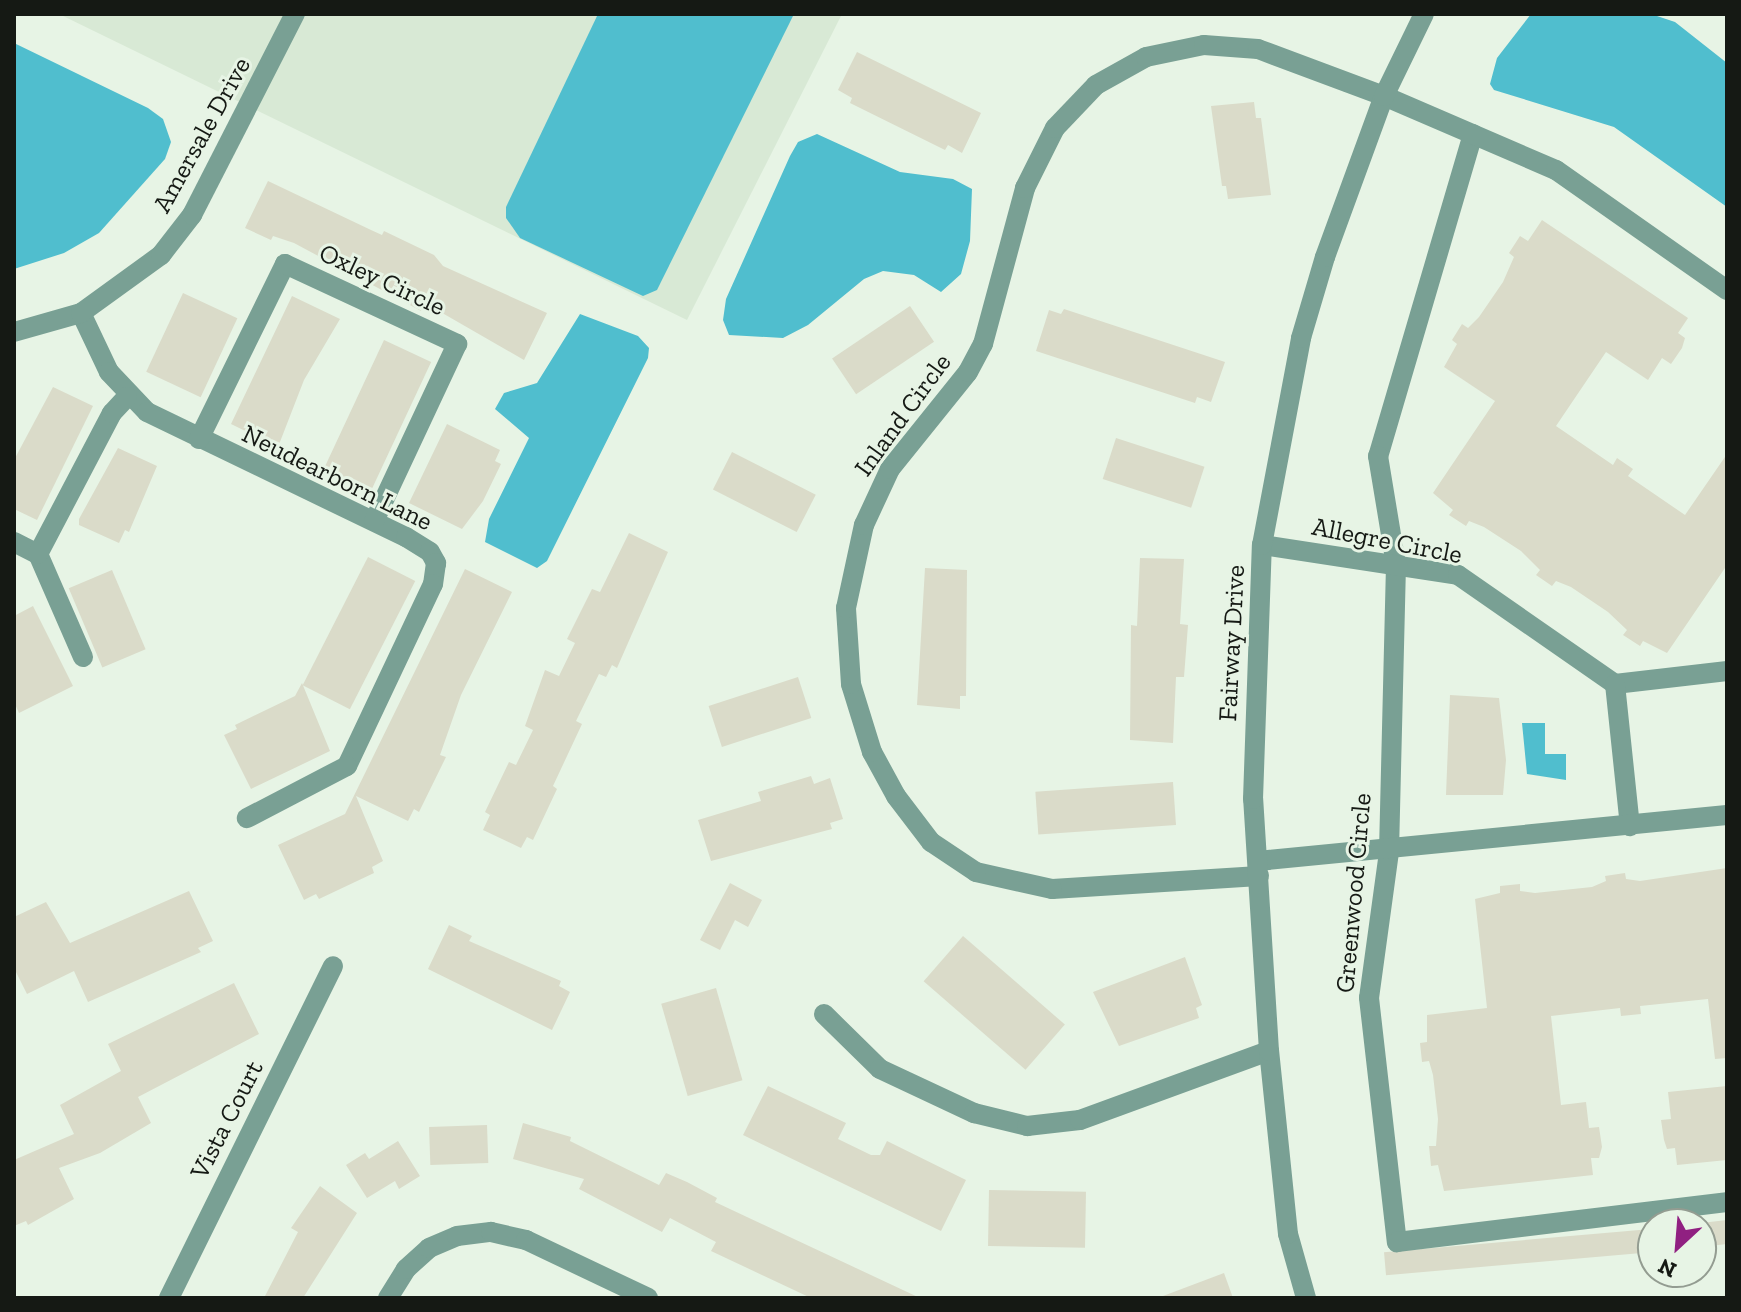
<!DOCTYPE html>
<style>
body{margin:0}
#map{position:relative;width:1741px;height:1312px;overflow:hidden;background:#e7f4e5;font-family:"Zilla Slab",serif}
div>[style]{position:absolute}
.built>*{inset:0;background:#d8e9d5}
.water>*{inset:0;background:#50bece}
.building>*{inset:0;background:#dadbc9;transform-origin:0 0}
.minor>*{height:20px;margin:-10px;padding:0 10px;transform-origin:10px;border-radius:10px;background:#79a094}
span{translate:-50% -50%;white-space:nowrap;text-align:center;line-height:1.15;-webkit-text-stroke:6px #e7f4e5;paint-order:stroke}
.street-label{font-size:26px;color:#151914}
.frame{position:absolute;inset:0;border:16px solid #151914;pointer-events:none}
.north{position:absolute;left:1637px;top:1208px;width:80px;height:80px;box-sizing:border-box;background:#e7f4e5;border:2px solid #939c91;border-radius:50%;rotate:206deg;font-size:22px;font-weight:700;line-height:32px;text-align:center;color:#151914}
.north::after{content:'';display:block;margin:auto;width:28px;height:36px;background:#902081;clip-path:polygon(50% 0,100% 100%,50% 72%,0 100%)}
</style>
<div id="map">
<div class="built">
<i style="clip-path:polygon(59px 14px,842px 14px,687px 320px)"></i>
</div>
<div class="water">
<i style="clip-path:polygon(598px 14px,794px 14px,657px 290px,643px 296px,520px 238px,506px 218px,506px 207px)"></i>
<i style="clip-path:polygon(1531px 14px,1654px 15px,1675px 22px,1727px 63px,1727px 207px,1614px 127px,1494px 90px,1490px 84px,1497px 58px)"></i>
<i style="clip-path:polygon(14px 43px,148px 108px,163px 119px,171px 142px,165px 159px,99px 233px,64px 253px,14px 269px)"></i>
<i style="clip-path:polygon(817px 134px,900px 172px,953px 179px,972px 189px,970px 241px,961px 274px,941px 292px,914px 275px,883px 271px,864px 279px,808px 325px,783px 338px,729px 335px,723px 320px,726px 299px,790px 156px,798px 142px)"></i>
<i style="clip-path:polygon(580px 314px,638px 336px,649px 348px,648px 358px,547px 561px,537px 568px,485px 542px,489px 519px,529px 438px,495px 409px,504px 393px,537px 383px)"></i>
<i style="clip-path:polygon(1522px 723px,1545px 723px,1545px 754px,1566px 754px,1566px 780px,1527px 774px)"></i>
</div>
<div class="building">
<i style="clip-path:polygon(857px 52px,981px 113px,962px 153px,948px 145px,945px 150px,850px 103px,852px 98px,838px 90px)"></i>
<i style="clip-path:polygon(1254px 102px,1256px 118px,1261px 118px,1271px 195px,1228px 199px,1226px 186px,1222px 186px,1211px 106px)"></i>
<i style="clip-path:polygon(268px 181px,371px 230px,382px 235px,384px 231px,434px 255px,443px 266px,547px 313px,524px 360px,444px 314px,423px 307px,421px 311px,294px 243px,273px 236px,271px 240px,245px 228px)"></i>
<i style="clip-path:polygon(1542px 220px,1688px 318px,1678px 333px,1685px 338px,1682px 348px,1671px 364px,1662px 358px,1648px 380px,1606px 352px,1556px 426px,1613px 465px,1617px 458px,1633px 469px,1628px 476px,1685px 515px,1727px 454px,1727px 565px,1667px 653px,1643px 641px,1640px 646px,1623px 635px,1627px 630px,1608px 612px,1571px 587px,1556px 581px,1552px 586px,1536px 575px,1540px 570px,1521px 551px,1484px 527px,1469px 521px,1466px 526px,1449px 515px,1453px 510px,1433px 493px,1495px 401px,1444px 367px,1457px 344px,1452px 340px,1462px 324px,1468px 328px,1479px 317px,1503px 282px,1514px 257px,1509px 253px,1520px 236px,1528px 241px)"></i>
<i style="left:183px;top:293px;width:60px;height:87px;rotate:25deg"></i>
<i style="clip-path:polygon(292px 296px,340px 319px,304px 380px,278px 447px,231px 424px)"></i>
<i style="left:910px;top:306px;width:43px;height:94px;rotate:56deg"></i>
<i style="clip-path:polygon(1064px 309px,1225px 362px,1211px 402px,1197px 397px,1195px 403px,1036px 351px,1049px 310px,1061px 314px)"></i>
<i style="left:384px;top:340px;width:52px;height:143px;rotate:25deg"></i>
<i style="clip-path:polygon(53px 387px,93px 406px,37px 520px,14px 509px,14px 460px)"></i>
<i style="clip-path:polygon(447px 424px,500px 450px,495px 461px,501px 464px,483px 501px,462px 529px,409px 503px)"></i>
<i style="left:1116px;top:438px;width:93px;height:43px;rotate:18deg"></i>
<i style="clip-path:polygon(118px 448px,157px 466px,129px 532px,125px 530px,119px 543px,79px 525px,79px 519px)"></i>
<i style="left:732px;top:452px;width:94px;height:42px;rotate:27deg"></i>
<i style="clip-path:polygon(629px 533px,668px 552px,617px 668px,612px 665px,606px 677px,599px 674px,576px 721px,582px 724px,553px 786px,557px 789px,533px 840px,527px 837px,521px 848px,483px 830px,490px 815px,485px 812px,509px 762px,516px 765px,533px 730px,525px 726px,545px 670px,559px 676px,575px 643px,567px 639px,592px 589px,600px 592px)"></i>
<i style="left:368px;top:557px;width:53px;height:144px;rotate:27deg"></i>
<i style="clip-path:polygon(1140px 558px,1184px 559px,1180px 624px,1188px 625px,1184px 677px,1176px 677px,1173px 743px,1130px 740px,1131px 625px,1137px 626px)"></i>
<i style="clip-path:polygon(925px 568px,967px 570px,966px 696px,960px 696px,960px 709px,917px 705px)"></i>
<i style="clip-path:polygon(465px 569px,512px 592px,461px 695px,440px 755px,446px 757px,419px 812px,414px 809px,408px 821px,356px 796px,383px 861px,372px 867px,374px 873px,319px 899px,316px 894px,304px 900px,278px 845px,345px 814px)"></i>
<i style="left:112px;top:570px;width:86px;height:47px;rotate:67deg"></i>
<i style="clip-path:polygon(33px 606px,73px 686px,19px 713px,14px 702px,14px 616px)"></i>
<i style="left:798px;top:677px;width:43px;height:94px;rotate:72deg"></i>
<i style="clip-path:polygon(302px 683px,330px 751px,251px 789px,224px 735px,237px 729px,235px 725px,295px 696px)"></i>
<i style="clip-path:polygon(1450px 695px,1499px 698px,1506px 760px,1503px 795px,1446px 795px)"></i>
<i style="clip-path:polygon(811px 776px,814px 784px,830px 778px,843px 819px,830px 823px,832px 829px,711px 861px,698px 820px,761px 801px,758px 792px)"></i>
<i style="left:1173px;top:782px;width:43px;height:138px;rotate:86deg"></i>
<i style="clip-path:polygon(1727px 868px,1727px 1058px,1715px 1059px,1708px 999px,1640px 1006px,1641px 1014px,1621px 1016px,1620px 1008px,1551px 1016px,1561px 1105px,1586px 1102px,1589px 1128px,1599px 1127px,1602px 1147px,1599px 1158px,1591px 1158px,1593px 1175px,1444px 1191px,1438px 1165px,1431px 1166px,1429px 1146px,1436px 1146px,1438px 1119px,1433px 1075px,1429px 1061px,1422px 1062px,1420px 1043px,1427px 1042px,1427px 1015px,1487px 1008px,1475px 899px,1500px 893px,1500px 886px,1520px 884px,1520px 891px,1535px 893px,1592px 887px,1606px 881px,1605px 876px,1625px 873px,1626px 879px,1640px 881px)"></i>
<i style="clip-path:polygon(730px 883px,762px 900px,748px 927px,735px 920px,720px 950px,700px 940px)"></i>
<i style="clip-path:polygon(189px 891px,213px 941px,198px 948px,201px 952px,88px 1002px,74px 971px,27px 994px,14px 968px,14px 917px,46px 902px,70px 943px)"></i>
<i style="clip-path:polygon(449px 925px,472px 936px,469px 941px,561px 981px,559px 986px,570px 992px,552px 1030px,428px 969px)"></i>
<i style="left:963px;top:936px;width:135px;height:60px;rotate:41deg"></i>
<i style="clip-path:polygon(1185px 957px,1202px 1005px,1196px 1008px,1199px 1018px,1119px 1046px,1093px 992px)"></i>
<i style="clip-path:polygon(234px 983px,259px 1034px,138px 1097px,151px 1123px,100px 1153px,59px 1168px,74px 1199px,28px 1225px,26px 1221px,14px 1226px,14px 1160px,74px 1134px,60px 1105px,121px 1071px,108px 1044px)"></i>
<i style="left:716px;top:988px;width:96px;height:57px;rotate:74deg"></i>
<i style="clip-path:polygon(768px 1086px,846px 1123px,838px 1139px,871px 1155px,880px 1155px,887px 1141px,966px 1180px,941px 1231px,743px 1135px)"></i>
<i style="clip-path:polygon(1727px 1086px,1727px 1160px,1677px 1165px,1675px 1148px,1667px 1149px,1664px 1140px,1661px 1120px,1671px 1119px,1668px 1092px)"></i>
<i style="clip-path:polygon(523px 1123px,571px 1137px,570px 1141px,659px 1185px,666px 1173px,687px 1182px,717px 1198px,715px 1202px,920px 1298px,811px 1298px,711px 1251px,716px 1242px,670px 1218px,662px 1232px,579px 1189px,584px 1179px,513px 1159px)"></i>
<i style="left:487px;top:1125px;width:38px;height:58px;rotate:88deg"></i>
<i style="clip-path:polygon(398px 1141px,420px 1176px,399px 1189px,395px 1181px,367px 1198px,346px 1165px,365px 1153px,369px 1159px)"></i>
<i style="clip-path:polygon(320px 1186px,357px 1213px,303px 1298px,264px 1298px,298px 1232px,291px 1228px)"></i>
<i style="left:989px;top:1190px;width:97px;height:56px;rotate:1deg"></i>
<i style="clip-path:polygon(1727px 1220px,1727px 1244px,1701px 1247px,1701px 1223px)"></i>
<i style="left:1651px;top:1229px;width:23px;height:268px;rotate:85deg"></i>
<i style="clip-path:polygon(1224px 1273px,1233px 1298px,1164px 1298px,1163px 1296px)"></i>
</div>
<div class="minor">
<i style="left:1473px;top:134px;width:336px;rotate:106.4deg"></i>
<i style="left:1378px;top:456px;width:110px;rotate:80.6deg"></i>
<i style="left:1396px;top:565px;width:287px;rotate:91.4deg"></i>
<i style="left:1389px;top:852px;width:147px;rotate:97.8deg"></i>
<i style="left:1369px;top:998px;width:246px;rotate:83.5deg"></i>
<i style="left:1397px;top:1242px;width:332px;rotate:-6.9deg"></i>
<i style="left:81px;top:313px;width:65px;rotate:64.6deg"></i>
<i style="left:109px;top:372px;width:55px;rotate:46.5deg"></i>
<i style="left:147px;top:412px;width:288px;rotate:25.8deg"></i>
<i style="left:406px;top:537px;width:28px;rotate:32deg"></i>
<i style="left:430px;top:552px;width:13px;rotate:61deg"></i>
<i style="left:436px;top:563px;width:21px;rotate:98deg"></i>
<i style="left:433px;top:584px;width:201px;rotate:115.3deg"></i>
<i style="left:347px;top:766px;width:113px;rotate:152.5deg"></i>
<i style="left:14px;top:332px;width:70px;rotate:-15.8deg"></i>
<i style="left:81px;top:313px;width:99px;rotate:-35.9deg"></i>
<i style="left:161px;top:255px;width:51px;rotate:-52.2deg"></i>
<i style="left:192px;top:215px;width:226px;rotate:-62.9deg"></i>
<i style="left:199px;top:439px;width:195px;rotate:-63.8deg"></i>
<i style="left:285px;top:264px;width:190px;rotate:24.9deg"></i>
<i style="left:457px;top:344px;width:195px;rotate:115.1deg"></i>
<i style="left:14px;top:542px;width:27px;rotate:27deg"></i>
<i style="left:1262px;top:545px;width:198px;rotate:8.7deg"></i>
<i style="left:1458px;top:575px;width:191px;rotate:34.8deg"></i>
<i style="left:1615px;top:684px;width:113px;rotate:-6.6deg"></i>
<i style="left:83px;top:657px;width:112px;rotate:-113.6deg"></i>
<i style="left:38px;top:554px;width:159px;rotate:-62.3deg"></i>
<i style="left:112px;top:413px;width:22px;rotate:-47deg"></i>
<i style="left:1615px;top:684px;width:143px;rotate:84deg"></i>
<i style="left:1258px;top:861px;width:471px;rotate:-5.6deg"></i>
<i style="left:1259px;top:876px;width:207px;rotate:176.4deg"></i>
<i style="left:1052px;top:889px;width:78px;rotate:-167.4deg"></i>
<i style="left:976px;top:872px;width:54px;rotate:-146.3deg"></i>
<i style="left:931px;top:842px;width:58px;rotate:-127.3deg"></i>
<i style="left:896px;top:796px;width:50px;rotate:-118.6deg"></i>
<i style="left:872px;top:752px;width:71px;rotate:-107.2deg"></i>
<i style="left:851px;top:684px;width:76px;rotate:-93.8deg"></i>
<i style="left:846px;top:608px;width:85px;rotate:-77.8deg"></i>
<i style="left:864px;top:525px;width:62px;rotate:-65.1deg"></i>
<i style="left:890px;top:469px;width:124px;rotate:-51.2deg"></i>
<i style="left:968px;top:372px;width:32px;rotate:-62deg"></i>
<i style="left:983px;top:344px;width:162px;rotate:-74.9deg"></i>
<i style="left:1025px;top:188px;width:67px;rotate:-63.4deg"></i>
<i style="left:1055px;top:128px;width:59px;rotate:-46.4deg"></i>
<i style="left:1096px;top:85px;width:57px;rotate:-29.2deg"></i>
<i style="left:1146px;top:57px;width:59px;rotate:-11.7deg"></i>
<i style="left:1204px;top:45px;width:54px;rotate:4.2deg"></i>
<i style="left:1258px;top:49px;width:134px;rotate:20.5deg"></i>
<i style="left:1384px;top:96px;width:187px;rotate:23.3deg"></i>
<i style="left:1556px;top:170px;width:209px;rotate:35.1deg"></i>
<i style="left:824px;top:1014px;width:78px;rotate:44.5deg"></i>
<i style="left:880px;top:1069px;width:104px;rotate:25.1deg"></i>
<i style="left:974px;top:1113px;width:55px;rotate:13.8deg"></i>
<i style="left:1027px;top:1126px;width:53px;rotate:-6.5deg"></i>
<i style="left:1080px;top:1120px;width:201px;rotate:-20.1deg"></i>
<i style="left:169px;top:1298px;width:370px;rotate:-63.7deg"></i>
<i style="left:388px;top:1298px;width:34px;rotate:-58deg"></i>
<i style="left:406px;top:1269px;width:31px;rotate:-42deg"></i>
<i style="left:429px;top:1248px;width:30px;rotate:-23deg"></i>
<i style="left:457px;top:1236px;width:34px;rotate:-7deg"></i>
<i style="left:491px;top:1232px;width:36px;rotate:13deg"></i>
<i style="left:526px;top:1240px;width:135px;rotate:25.4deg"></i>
<i style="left:1306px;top:1298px;width:66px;rotate:-105.7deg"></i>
<i style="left:1288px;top:1234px;width:184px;rotate:-95.9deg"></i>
<i style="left:1269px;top:1051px;width:253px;rotate:-93.6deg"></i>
<i style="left:1253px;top:799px;width:254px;rotate:-88deg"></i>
<i style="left:1262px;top:545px;width:211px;rotate:-79.3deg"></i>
<i style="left:1301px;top:338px;width:84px;rotate:-73.5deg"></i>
<i style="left:1325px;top:257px;width:171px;rotate:-69.9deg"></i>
<i style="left:1384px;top:96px;width:91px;rotate:-64deg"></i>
</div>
<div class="street-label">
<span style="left:202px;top:135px;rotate:-61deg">Amersale Drive</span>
<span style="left:382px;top:280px;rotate:25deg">Oxley Circle</span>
<span style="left:903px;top:415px;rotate:-54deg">Inland Circle</span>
<span style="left:337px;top:478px;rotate:26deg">Neudearborn Lane</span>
<span style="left:1387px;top:541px;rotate:11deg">Allegre Circle</span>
<span style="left:1232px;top:643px;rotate:-87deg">Fairway Drive</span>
<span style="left:1354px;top:893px;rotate:-85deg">Greenwood Circle</span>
<span style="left:227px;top:1120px;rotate:-63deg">Vista Court</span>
</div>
<div class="frame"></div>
<div class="north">N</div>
</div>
